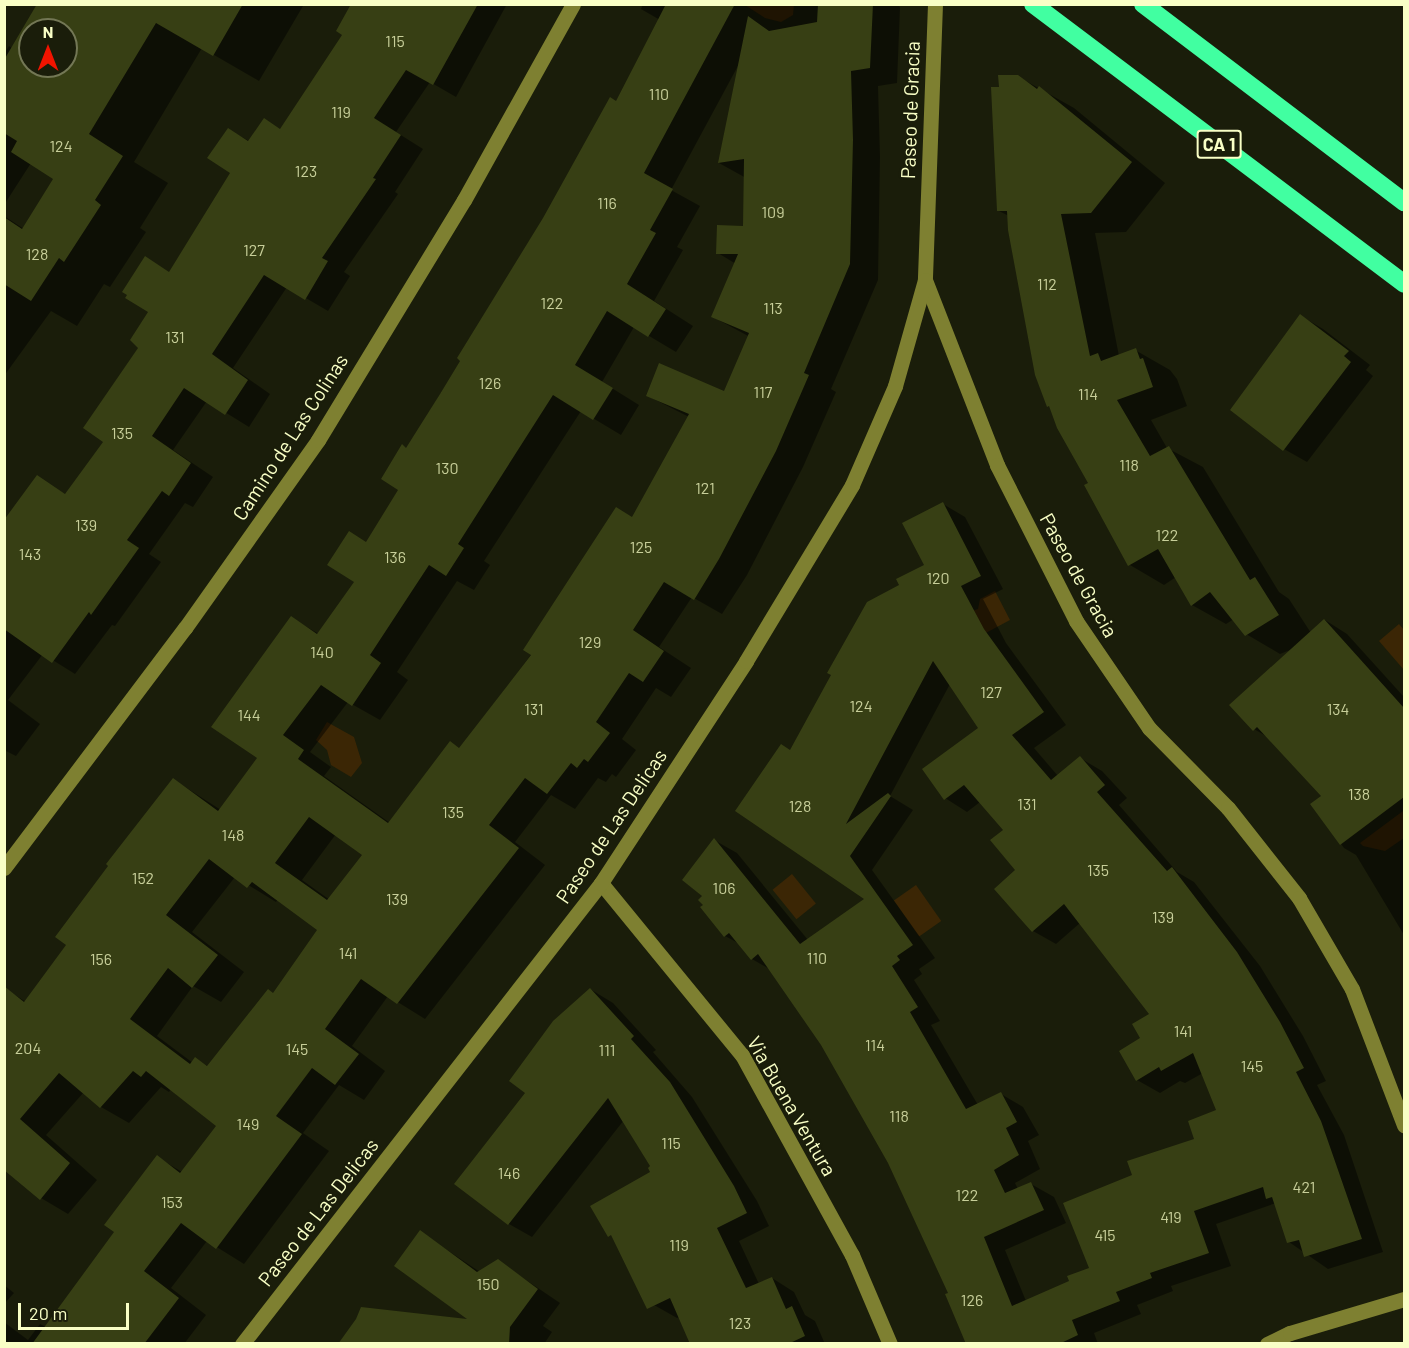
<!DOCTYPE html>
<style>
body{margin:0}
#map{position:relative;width:1409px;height:1348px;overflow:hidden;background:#1a1d0a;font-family:Barlow,sans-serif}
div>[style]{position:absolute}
.water>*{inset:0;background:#3b2605;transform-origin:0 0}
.shadow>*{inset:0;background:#0007}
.building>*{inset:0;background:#373f14}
.minor>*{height:15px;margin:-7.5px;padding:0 7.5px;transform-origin:7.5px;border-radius:7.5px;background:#7e8031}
.highway>*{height:18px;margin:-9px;padding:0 9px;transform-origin:9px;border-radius:9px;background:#41ffa1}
span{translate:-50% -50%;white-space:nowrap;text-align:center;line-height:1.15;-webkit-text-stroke:4.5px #1a1d0a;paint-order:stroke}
.number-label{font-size:16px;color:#c8cf9a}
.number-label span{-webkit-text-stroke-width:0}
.shield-label span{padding:2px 4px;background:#1a1d0a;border:2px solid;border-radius:4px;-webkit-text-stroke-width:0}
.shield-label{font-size:18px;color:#f9ffc6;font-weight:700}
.street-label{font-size:20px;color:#f9ffc6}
.frame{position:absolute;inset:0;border:6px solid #f9ffc6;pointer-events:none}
.north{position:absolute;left:18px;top:18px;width:60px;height:60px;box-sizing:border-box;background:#1a1d0a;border:2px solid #737755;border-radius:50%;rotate:0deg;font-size:16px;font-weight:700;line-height:24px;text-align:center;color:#f9ffc6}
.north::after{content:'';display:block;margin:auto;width:21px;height:27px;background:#f11400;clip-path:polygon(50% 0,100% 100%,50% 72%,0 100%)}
.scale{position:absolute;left:18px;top:1303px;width:111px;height:27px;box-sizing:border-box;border:3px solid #f9ffc6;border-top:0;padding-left:8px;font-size:18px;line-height:21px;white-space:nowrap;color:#f9ffc6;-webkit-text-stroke:4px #1a1d0a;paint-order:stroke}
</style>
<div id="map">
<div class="water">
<i style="clip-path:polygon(794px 4px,793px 15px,781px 22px,765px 18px,745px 5px)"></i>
<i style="clip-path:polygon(995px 591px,1010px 620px,954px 650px,966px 613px,978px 609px,980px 599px)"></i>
<i style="clip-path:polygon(1399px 624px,1404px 630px,1404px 670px,1379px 641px)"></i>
<i style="clip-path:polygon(327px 722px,354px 737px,362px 763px,351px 777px,331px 765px,327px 750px,316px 740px)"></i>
<i style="clip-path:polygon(1403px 811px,1404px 838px,1385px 851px,1363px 846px,1360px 843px)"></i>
<i style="left:792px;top:874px;width:38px;height:25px;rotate:51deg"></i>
<i style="left:916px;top:885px;width:44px;height:27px;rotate:55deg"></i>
</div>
<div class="shadow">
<i style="clip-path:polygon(evenodd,39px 4px,303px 6px,259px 81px,202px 48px,134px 162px,168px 183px,140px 228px,146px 232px,110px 287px,104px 284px,77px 326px,51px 311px,4px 376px,4px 216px,24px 229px,55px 178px,31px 163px,4px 205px,4px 54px,9px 46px,13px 49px,39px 4px,30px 30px,66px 30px,66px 66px,30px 66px,30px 30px)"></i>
<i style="clip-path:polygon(347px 4px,507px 4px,456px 97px,430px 82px,396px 132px,423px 149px,395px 192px,398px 194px,344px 272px,350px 276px,328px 311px,287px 287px,233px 368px,270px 394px,249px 427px,207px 401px,173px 450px,213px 477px,193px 507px,185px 503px,149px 554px,161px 562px,115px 626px,112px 625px,75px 674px,43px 654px,8px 700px,40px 724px,16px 756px,4px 750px,4px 517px,7px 518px,37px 477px,66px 495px,105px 441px,140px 347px,150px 311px,232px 173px,229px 130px,249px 141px,281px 130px,344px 34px,351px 7px)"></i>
<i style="clip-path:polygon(evenodd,643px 4px,899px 4px,900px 8px,897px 83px,878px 86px,880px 157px,878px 280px,831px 389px,836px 392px,803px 467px,747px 575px,722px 614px,692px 597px,659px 647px,691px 668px,671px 697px,656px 688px,622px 739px,636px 750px,616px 777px,612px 774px,606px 782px,598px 778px,575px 809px,551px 795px,515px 842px,545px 865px,425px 1019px,388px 996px,352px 1046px,385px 1071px,364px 1100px,339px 1085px,303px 1133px,329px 1151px,244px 1264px,207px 1241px,171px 1288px,206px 1315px,184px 1344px,4px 1344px,4px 1322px,28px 1340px,40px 1324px,46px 1327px,116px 1232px,157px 1157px,182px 1172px,218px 1126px,171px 1089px,169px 1092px,161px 1087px,129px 1123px,101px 1107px,84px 1092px,46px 1135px,97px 1180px,68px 1214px,41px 1198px,4px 1168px,12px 993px,26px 1002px,68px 945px,174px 780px,221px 810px,259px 758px,291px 618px,319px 634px,356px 581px,367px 543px,400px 489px,407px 449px,616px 103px,660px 20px,641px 9px,643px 4px,739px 64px,719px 163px,746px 178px,745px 227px,718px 253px,736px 264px,713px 317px,750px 337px,725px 393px,648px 396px,689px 417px,633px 519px,460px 749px,451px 743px,390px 823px,324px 776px,331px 767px,310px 752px,348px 702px,380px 720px,408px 680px,397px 672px,457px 581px,474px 590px,490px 565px,484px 561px,581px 411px,621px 435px,639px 405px,602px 382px,634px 327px,676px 352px,693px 326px,654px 301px,683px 250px,677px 247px,700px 206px,671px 190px,739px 64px,643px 4px,336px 834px,364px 855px,330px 900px,302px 880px,336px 834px,643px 4px,235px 877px,276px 902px,278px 899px,319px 929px,274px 995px,209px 1067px,196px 1059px,193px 1063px,157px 1036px,193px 986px,221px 1002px,244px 972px,192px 932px,235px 877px)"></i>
<i style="clip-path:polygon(1017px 76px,1074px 108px,1165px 183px,1126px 232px,1095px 233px,1119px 356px,1135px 350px,1170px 370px,1177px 379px,1187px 406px,1151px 420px,1167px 448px,1203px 467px,1279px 592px,1289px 599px,1311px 633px,1325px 620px,1347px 634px,1404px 697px,1404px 935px,1356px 855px,1344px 848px,1312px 804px,1324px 796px,1271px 739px,1254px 729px,1295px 648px,1280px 654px,1246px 634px,1234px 619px,1226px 624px,1192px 605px,1176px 577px,1164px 585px,1130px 565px,1090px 483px,1009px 216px,999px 211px,1000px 88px)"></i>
<i style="clip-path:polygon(1301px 316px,1323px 329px,1370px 365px,1366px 370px,1373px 376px,1307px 462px,1284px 449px)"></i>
<i style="clip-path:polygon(evenodd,943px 504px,965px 517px,1003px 589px,983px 599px,1006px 643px,1066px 725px,1034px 748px,1058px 776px,1080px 758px,1102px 771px,1127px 798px,1119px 805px,1177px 872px,1194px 882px,1260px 966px,1303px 1036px,1326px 1081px,1317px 1085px,1344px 1135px,1383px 1252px,1328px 1269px,1289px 1242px,1276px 1203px,1216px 1224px,1231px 1266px,1171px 1286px,1173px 1291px,1137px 1305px,1141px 1314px,1094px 1333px,1098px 1344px,972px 1344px,889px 1162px,822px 1044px,771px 970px,752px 959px,740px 944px,725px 936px,705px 905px,714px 840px,737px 853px,808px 940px,867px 899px,791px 752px,901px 586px,926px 566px,943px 504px,950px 684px,980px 729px,945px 798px,967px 812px,980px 802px,1005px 831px,1033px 931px,1056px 944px,1080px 923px,1151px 1014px,1142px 1039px,1137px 1080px,1160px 1093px,1180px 1081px,1185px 1083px,1203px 1073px,1218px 1110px,1196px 1140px,1133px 1176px,1091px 1269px,1071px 1282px,1026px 1301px,1005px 1250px,1066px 1223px,1054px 1197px,1031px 1184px,1018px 1189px,1015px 1183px,1040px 1169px,1028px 1141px,1039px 1135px,1023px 1107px,1001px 1094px,978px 1105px,931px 1025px,940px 1021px,914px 980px,922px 974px,919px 969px,935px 958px,872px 870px,913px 810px,890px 796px,950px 684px)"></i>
<i style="clip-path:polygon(590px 989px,613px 1003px,656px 1050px,653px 1052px,692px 1097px,757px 1201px,769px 1226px,739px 1241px,759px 1284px,772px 1278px,794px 1292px,805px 1315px,815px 1321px,825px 1344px,692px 1344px,680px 1317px,677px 1318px,654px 1305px,652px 1167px,624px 1120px,532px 1237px,509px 1224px,456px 1184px,527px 1092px)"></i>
<i style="clip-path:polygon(420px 1232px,480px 1272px,498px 1261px,560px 1303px,543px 1326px,552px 1332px,544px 1344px,339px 1344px,473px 1321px)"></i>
<i style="clip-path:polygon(4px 1285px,14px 1293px,4px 1304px)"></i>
</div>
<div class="building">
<i style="clip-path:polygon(evenodd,37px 4px,243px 4px,213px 56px,156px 23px,89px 134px,123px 156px,95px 200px,101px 205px,64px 262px,59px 258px,31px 301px,4px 284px,4px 217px,22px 229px,53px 179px,11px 152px,17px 141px,4px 133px,4px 60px,37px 4px,30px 30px,66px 30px,66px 66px,30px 66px,30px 30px)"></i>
<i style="clip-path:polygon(351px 4px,478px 4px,433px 85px,406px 70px,374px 118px,401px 135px,373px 178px,376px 179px,322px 258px,328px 261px,305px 300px,264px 275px,212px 354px,248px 380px,225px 415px,184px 388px,152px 436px,191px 463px,169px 496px,162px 491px,127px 540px,139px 548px,91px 615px,89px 612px,52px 663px,4px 629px,4px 520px,37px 475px,65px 494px,103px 442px,83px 428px,138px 348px,130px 340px,148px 312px,125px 298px,127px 295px,122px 292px,145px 256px,169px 272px,230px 173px,207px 158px,228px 128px,248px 141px,264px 118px,280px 129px,342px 35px,336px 31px)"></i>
<i style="clip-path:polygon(evenodd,666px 4px,735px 4px,644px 173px,673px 189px,650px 230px,656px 233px,627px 284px,666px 309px,648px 337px,607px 311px,575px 365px,613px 388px,593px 420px,553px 395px,458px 544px,464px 548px,446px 576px,429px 565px,370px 655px,381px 663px,352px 706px,321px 685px,283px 735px,304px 750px,298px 759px,388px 823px,450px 741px,459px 748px,531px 655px,523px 650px,616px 507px,632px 517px,689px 414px,646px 396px,659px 363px,724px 391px,749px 333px,711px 317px,738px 254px,716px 254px,717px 225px,743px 226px,744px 159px,718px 163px,748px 16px,769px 31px,817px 22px,818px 4px,873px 4px,870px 68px,851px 71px,853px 140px,850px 264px,804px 373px,809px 375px,776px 451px,719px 559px,694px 600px,664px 582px,633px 630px,664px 651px,643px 682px,629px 673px,596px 722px,610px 733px,588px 762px,584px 759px,577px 768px,571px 763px,547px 794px,525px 778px,489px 825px,519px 848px,397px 1004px,361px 979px,325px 1029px,359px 1054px,335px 1085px,312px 1068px,276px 1116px,302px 1134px,216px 1249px,181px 1223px,144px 1271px,179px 1298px,144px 1344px,32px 1344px,114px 1232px,104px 1225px,157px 1155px,180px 1173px,216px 1126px,146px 1071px,141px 1077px,133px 1071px,100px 1108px,59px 1073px,20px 1119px,70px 1163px,40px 1200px,4px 1170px,4px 986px,24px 1002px,66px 945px,55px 937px,108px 866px,106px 864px,173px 778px,218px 811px,257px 758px,211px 727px,291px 616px,317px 634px,354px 582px,327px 565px,349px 531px,366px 542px,398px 490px,381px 479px,402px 444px,406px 448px,440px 394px,460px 361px,457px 358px,543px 218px,610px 97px,616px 101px,666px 4px,309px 817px,362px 855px,327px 900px,275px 863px,309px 817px,666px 4px,209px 859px,247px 888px,252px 882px,317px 930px,273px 993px,268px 989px,207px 1066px,195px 1057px,190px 1064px,130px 1019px,168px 968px,192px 988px,218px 955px,166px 915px,209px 859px)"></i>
<i style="clip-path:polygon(998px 75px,1018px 75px,1037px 89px,1039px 86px,1132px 162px,1091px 213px,1061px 214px,1090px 356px,1098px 353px,1101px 361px,1136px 348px,1140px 359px,1143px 358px,1153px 387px,1117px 400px,1150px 456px,1169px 446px,1250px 580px,1255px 577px,1279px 615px,1245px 636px,1210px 592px,1191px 606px,1158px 549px,1128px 566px,1084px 485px,1088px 483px,1057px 428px,1049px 406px,1047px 407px,1035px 375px,1008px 230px,1007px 211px,997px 211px,991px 87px,999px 87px)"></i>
<i style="clip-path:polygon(1300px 314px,1349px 351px,1344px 356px,1351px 362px,1283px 451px,1230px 410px)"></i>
<i style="clip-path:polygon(evenodd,943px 502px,981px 576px,961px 586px,984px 629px,1044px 712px,1012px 735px,1051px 780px,1080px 756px,1105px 785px,1097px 792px,1167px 871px,1172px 867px,1237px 952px,1280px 1022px,1304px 1068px,1296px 1072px,1321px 1121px,1362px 1239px,1304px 1257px,1299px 1240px,1287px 1243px,1272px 1197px,1266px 1199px,1263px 1187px,1194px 1211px,1209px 1253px,1150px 1273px,1152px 1278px,1116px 1292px,1120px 1301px,1072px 1320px,1078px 1335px,1059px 1344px,966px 1344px,945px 1294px,948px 1293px,888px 1163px,821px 1045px,758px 954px,751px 960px,729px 933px,724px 937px,700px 907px,703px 905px,698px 900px,702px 896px,682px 880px,714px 838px,800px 944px,864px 899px,735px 811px,781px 744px,790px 750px,831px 675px,827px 673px,867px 602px,899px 585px,896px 579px,924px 565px,902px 523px,943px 502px,933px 661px,978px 728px,922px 769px,944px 800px,964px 785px,1003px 830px,990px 840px,1015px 870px,994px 889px,1032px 932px,1064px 904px,1149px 1014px,1132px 1024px,1140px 1038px,1119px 1051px,1136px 1081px,1159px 1067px,1161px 1071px,1193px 1053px,1216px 1110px,1188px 1121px,1194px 1139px,1127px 1161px,1132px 1175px,1063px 1203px,1089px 1268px,1067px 1276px,1069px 1281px,1012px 1306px,984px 1237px,1044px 1210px,1031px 1182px,1005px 1193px,994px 1170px,1019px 1155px,1006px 1128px,1017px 1122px,1001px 1092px,966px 1109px,910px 1012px,918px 1007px,892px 966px,900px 960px,897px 956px,913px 945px,850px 856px,891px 796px,888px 793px,846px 824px,933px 661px)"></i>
<i style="clip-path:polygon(1324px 619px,1404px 708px,1404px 797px,1340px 845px,1310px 804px,1321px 796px,1257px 727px,1253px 731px,1229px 705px)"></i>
<i style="clip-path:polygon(590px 988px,634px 1036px,631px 1039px,670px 1082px,734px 1186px,747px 1213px,717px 1228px,746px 1288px,772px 1277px,786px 1309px,792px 1306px,805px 1336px,788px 1344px,690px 1344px,670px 1298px,647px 1309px,611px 1235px,608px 1237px,590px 1206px,650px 1172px,648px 1168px,650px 1166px,608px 1098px,508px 1225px,454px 1184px,525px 1093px,509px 1081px,553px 1021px)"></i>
<i style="clip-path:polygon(420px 1230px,477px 1272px,498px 1259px,538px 1289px,510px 1327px,509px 1344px,338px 1344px,356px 1319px,361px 1307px,467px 1319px,394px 1266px)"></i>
</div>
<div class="minor">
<i style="left:935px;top:4px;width:276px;rotate:92.1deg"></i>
<i style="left:925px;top:280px;width:199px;rotate:68.7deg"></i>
<i style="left:997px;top:465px;width:175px;rotate:63.1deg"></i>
<i style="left:1076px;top:621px;width:130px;rotate:55.7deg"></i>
<i style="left:1149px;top:728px;width:112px;rotate:45.4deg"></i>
<i style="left:1228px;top:808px;width:115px;rotate:51.7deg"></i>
<i style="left:1299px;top:898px;width:105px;rotate:59.8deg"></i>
<i style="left:1352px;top:989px;width:146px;rotate:69.1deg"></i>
<i style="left:4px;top:868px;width:301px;rotate:-53deg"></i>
<i style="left:185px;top:628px;width:230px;rotate:-54.7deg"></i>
<i style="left:318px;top:440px;width:281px;rotate:-58.7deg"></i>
<i style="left:464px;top:200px;width:224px;rotate:-60.9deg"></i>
<i style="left:601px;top:883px;width:222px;rotate:50.7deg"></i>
<i style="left:742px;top:1055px;width:228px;rotate:61.2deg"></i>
<i style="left:852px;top:1255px;width:97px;rotate:66.9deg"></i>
<i style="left:242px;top:1344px;width:584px;rotate:-52.09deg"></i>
<i style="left:601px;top:883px;width:265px;rotate:-56.8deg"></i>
<i style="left:746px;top:661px;width:205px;rotate:-58.9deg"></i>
<i style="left:852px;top:485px;width:108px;rotate:-66.5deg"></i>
<i style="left:895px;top:386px;width:110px;rotate:-74.2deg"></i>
<i style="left:1267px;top:1344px;width:25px;rotate:-26deg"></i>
<i style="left:1290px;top:1333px;width:119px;rotate:-16.6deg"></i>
</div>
<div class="highway">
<i style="left:1033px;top:4px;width:465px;rotate:37deg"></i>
<i style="left:1143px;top:4px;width:328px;rotate:37.2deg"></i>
</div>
<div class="number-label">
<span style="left:395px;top:41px">115</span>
<span style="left:659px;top:94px">110</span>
<span style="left:341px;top:112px">119</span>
<span style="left:61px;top:146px">124</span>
<span style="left:306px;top:171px">123</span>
<span style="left:607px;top:203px">116</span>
<span style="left:773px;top:212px">109</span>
<span style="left:254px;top:250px">127</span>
<span style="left:37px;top:254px">128</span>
<span style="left:1047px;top:284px">112</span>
<span style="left:552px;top:303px">122</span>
<span style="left:773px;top:308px">113</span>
<span style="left:175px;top:337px">131</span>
<span style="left:490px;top:383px">126</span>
<span style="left:763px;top:392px">117</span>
<span style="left:1088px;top:394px">114</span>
<span style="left:122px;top:433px">135</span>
<span style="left:1129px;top:465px">118</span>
<span style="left:447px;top:468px">130</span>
<span style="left:705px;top:488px">121</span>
<span style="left:86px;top:525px">139</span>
<span style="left:1167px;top:535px">122</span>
<span style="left:641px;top:547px">125</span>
<span style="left:30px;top:554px">143</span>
<span style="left:395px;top:557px">136</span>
<span style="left:938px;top:578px">120</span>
<span style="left:590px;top:642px">129</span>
<span style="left:322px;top:652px">140</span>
<span style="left:991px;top:692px">127</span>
<span style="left:861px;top:706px">124</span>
<span style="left:534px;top:709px">131</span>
<span style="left:1338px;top:709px">134</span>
<span style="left:249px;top:715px">144</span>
<span style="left:1359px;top:794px">138</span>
<span style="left:1027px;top:804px">131</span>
<span style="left:800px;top:806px">128</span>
<span style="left:453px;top:812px">135</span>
<span style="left:233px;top:835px">148</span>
<span style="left:1098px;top:870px">135</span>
<span style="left:143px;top:878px">152</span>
<span style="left:724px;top:888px">106</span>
<span style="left:397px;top:899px">139</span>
<span style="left:1163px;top:917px">139</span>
<span style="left:348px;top:953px">141</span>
<span style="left:817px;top:958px">110</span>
<span style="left:101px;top:959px">156</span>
<span style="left:1183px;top:1031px">141</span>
<span style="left:875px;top:1045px">114</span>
<span style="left:28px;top:1048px">204</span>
<span style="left:297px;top:1049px">145</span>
<span style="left:607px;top:1050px">111</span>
<span style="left:1252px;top:1066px">145</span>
<span style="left:899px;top:1116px">118</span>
<span style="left:248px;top:1124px">149</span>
<span style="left:671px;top:1143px">115</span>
<span style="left:509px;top:1173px">146</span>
<span style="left:1304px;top:1187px">421</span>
<span style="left:967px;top:1195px">122</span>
<span style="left:172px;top:1202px">153</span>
<span style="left:1171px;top:1217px">419</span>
<span style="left:1105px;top:1235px">415</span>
<span style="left:679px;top:1245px">119</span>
<span style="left:488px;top:1284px">150</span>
<span style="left:972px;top:1300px">126</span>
<span style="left:740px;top:1323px">123</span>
</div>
<div class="shield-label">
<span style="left:1219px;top:144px">CA 1</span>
</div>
<div class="street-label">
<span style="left:910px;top:110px;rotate:-88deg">Paseo de Gracia</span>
<span style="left:290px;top:437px;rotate:-57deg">Camino de Las Colinas</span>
<span style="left:1079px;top:575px;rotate:61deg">Paseo de Gracia</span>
<span style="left:611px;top:826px;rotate:-56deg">Paseo de Las Delicas</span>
<span style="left:792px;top:1106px;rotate:60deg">Via Buena Ventura</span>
<span style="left:318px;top:1212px;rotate:-52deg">Paseo de Las Delicas</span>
</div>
<div class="frame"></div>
<div class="north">N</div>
<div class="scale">20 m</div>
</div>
